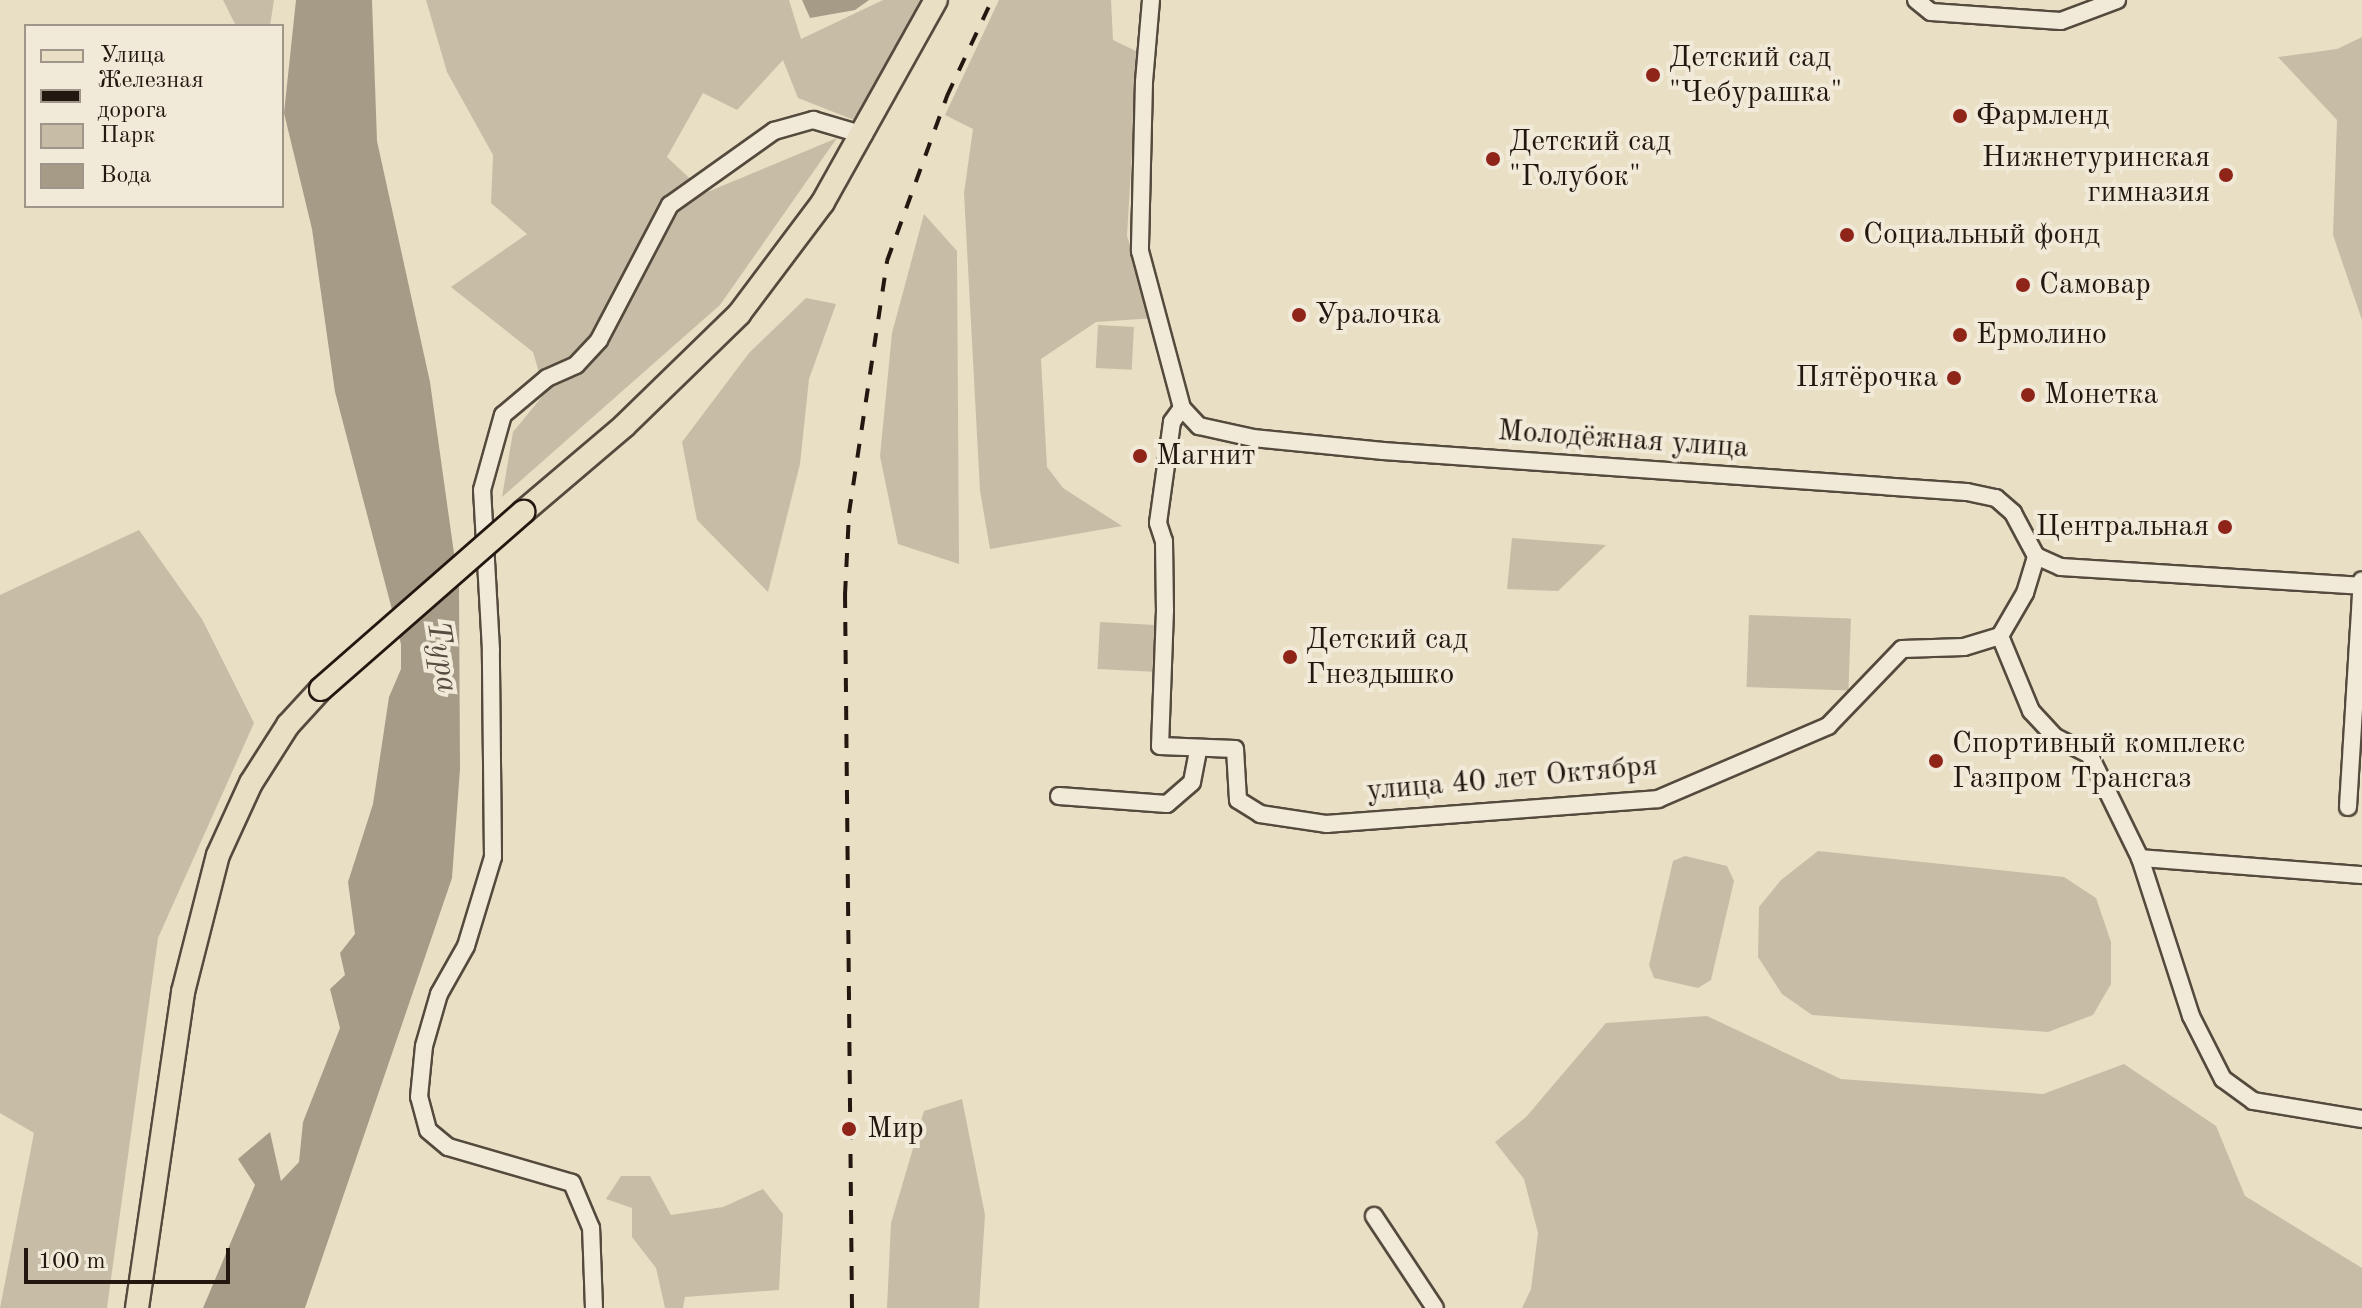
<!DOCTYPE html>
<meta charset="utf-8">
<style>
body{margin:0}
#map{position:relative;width:2362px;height:1308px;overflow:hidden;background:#e9dfc5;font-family:"Old Standard TT",serif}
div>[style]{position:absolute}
.green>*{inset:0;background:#c7bda6;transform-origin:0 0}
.water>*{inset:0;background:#a69b87}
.roads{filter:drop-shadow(2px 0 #544a3d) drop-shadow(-2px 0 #544a3d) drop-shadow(0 2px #544a3d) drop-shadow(0 -2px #544a3d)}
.minor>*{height:16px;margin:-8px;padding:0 8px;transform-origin:8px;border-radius:8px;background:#f1ead9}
.major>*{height:22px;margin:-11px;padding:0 11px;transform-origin:11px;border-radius:11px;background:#e9dfc5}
.rail>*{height:4px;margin-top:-2px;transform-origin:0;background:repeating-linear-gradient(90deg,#231810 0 14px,transparent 0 28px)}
.bridges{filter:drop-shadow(2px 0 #231810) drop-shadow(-2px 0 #231810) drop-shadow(0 2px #231810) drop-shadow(0 -2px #231810)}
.major-bridge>*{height:22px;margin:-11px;padding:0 11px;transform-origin:11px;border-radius:11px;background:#e9dfc5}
.dots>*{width:22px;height:22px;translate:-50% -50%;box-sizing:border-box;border:4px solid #f1ead9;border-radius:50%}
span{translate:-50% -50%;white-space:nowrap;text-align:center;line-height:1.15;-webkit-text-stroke:8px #f1ead9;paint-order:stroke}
.poi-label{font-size:30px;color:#231810}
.left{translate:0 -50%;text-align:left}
.right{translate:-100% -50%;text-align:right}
.street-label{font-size:30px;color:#231810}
.water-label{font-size:32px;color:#574c40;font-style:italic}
.legend{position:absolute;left:24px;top:24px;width:260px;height:184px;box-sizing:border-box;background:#f1ead9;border:2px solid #9f9689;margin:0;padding:10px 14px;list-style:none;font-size:24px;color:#231810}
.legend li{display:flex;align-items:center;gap:16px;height:40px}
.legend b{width:40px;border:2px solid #9f9689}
.scale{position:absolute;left:24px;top:1248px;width:206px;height:36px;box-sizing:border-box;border:4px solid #231810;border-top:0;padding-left:10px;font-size:24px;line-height:28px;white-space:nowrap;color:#231810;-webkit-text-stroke:6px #f1ead9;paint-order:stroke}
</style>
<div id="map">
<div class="green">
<i style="clip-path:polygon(223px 0,274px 0,270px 26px,236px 26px)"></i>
<i style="clip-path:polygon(426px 0,789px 0,801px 39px,883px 0,920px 0,859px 122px,798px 98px,783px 60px,737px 110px,703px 93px,667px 157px,705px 193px,837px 138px,720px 305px,502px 497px,513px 432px,545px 393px,533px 352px,451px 287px,527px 234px,491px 203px,493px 155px,447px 72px)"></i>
<i style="clip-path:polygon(999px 0,1111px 0,1113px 40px,1138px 52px,1127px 236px,1155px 318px,1096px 322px,1041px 359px,1047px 467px,1063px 488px,1122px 526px,990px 549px,980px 491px,964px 193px,973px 129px,945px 115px)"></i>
<i style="clip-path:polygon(2362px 37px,2362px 320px,2333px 235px,2337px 120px,2278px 57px,2337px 49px)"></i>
<i style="clip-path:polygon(924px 214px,957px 251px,959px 564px,898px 544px,880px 456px,892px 333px)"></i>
<i style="clip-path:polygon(806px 298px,836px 304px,809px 379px,800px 464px,768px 592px,697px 520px,682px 442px,749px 353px)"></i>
<i style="left:1098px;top:325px;width:36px;height:43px;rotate:3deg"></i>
<i style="clip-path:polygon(139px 530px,202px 619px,254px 723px,158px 938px,107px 1308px,0 1308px,34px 1133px,0 1113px,0 595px)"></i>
<i style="clip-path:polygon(1512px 538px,1606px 545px,1558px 591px,1507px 589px)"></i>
<i style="left:1749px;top:615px;width:102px;height:72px;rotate:2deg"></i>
<i style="left:1100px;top:622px;width:55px;height:47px;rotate:3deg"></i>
<i style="clip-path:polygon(1818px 851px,2064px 877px,2096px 898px,2111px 942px,2111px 984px,2093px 1015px,2048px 1032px,1812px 1015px,1782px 994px,1758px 957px,1759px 907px,1781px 880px)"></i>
<i style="clip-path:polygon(1685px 856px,1727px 866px,1734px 881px,1711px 980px,1698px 988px,1654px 978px,1649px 965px,1673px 861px)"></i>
<i style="clip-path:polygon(1707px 1016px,1841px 1079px,2043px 1094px,2124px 1064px,2216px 1126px,2245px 1196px,2362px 1268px,2362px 1308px,1522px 1308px,1531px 1289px,1538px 1233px,1524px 1179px,1495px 1142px,1526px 1117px,1606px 1023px)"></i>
<i style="clip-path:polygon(962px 1099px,985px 1215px,979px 1308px,887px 1308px,891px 1223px,924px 1111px)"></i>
<i style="clip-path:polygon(621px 1176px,650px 1176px,671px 1215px,723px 1207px,763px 1189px,783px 1214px,779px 1290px,685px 1297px,683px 1308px,665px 1308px,656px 1268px,632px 1237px,632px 1208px,606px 1199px)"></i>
</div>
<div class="water">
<i style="clip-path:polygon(296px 0,372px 0,377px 141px,430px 382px,459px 589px,460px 769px,452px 878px,305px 1308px,203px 1308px,255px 1185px,238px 1159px,270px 1132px,281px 1181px,299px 1162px,303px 1122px,340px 1028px,330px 989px,345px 975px,340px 953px,355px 934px,348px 882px,373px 804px,389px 697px,401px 669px,401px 644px,335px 392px,312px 229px,284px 113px)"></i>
<i style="clip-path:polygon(802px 0,869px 0,855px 10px,810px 18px)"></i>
</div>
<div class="roads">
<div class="minor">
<i style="left:1151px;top:0;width:82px;rotate:94.9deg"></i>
<i style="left:1144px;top:82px;width:169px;rotate:91.4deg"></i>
<i style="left:1140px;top:251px;width:163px;rotate:75deg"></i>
<i style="left:1182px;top:408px;width:25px;rotate:47deg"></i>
<i style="left:1199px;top:426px;width:55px;rotate:12.5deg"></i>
<i style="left:1253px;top:438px;width:131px;rotate:5.7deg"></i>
<i style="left:1383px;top:451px;width:585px;rotate:4.02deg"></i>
<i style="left:1967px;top:492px;width:30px;rotate:12deg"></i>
<i style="left:1996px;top:498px;width:23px;rotate:41deg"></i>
<i style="left:2013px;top:513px;width:49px;rotate:61.9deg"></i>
<i style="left:2036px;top:556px;width:27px;rotate:24deg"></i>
<i style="left:2061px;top:567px;width:302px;rotate:3.6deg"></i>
<i style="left:1916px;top:0;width:19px;rotate:39deg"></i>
<i style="left:1931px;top:12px;width:130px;rotate:4deg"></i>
<i style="left:2061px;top:21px;width:60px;rotate:-20.6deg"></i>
<i style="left:1182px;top:408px;width:17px;rotate:126deg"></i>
<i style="left:1172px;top:422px;width:102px;rotate:97.9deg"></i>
<i style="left:1158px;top:523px;width:19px;rotate:72deg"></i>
<i style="left:1164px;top:541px;width:69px;rotate:89.2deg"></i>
<i style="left:1165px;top:610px;width:136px;rotate:92.1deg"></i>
<i style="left:1160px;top:746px;width:75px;rotate:2.3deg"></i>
<i style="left:1235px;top:749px;width:51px;rotate:86.6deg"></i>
<i style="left:1238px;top:800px;width:26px;rotate:32deg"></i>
<i style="left:1260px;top:814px;width:68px;rotate:8.5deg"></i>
<i style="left:1327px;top:824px;width:332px;rotate:-4.3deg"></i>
<i style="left:1658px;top:799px;width:185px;rotate:-23.2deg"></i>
<i style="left:1828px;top:726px;width:107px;rotate:-46.1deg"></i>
<i style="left:1902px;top:649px;width:62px;rotate:-1.8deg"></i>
<i style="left:1964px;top:647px;width:38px;rotate:-17deg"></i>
<i style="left:2000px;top:636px;width:81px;rotate:67.5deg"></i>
<i style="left:2031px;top:711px;width:35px;rotate:47deg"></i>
<i style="left:2055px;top:737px;width:38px;rotate:27deg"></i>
<i style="left:2089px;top:754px;width:116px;rotate:63.9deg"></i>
<i style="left:2140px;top:858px;width:166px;rotate:72.1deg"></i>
<i style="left:2191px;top:1016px;width:71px;rotate:63.1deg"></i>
<i style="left:2223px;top:1079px;width:37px;rotate:36deg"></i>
<i style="left:2253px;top:1101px;width:110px;rotate:9.4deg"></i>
<i style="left:2000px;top:636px;width:50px;rotate:-59.8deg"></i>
<i style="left:2025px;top:593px;width:39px;rotate:-73deg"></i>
<i style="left:1059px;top:796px;width:108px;rotate:4.2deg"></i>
<i style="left:1167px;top:804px;width:33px;rotate:-41deg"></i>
<i style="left:1192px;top:782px;width:32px;rotate:-79deg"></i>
<i style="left:2348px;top:807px;width:227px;rotate:-86.5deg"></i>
<i style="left:2140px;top:858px;width:223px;rotate:4.4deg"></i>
<i style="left:1374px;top:1216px;width:110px;rotate:56.5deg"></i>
<i style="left:594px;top:1308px;width:80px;rotate:-92.1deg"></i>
<i style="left:591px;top:1228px;width:49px;rotate:-112.9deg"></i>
<i style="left:572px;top:1183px;width:129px;rotate:-163.8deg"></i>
<i style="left:448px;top:1147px;width:26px;rotate:-140deg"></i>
<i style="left:428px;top:1130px;width:34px;rotate:-105deg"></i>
<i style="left:419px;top:1097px;width:51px;rotate:-84.4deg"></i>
<i style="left:424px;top:1046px;width:54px;rotate:-73.9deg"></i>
<i style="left:439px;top:994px;width:55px;rotate:-60.6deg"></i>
<i style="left:466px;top:946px;width:93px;rotate:-73.1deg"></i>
<i style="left:493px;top:857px;width:207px;rotate:-90.6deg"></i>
<i style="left:491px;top:650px;width:160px;rotate:-93.2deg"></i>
<i style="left:482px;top:490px;width:78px;rotate:-74.4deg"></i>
<i style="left:503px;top:415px;width:57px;rotate:-40.1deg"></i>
<i style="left:547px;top:378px;width:32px;rotate:-24deg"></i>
<i style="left:576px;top:365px;width:34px;rotate:-47deg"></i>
<i style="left:599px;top:340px;width:153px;rotate:-62.3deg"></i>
<i style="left:670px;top:205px;width:128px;rotate:-35.4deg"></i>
<i style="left:774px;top:131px;width:41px;rotate:-15.8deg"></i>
<i style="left:813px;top:120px;width:53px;rotate:16.4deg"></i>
</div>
<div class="major">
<i style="left:523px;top:512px;width:133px;rotate:-40.4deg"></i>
<i style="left:624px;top:426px;width:161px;rotate:-44.2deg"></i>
<i style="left:739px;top:314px;width:140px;rotate:-53.1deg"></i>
<i style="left:823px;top:202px;width:231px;rotate:-60.8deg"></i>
<i style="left:137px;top:1308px;width:319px;rotate:-81.7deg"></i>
<i style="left:183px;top:992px;width:141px;rotate:-75.7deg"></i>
<i style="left:218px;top:855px;width:79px;rotate:-65.4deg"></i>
<i style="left:251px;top:783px;width:69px;rotate:-57.5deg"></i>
<i style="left:288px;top:725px;width:49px;rotate:-47.5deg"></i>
</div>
</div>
<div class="rail">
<i style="left:852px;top:1308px;width:713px;rotate:-90.56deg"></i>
<i style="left:845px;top:595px;width:82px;rotate:-87.2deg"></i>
<i style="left:849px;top:513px;width:255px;rotate:-81.4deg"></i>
<i style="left:887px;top:261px;width:176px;rotate:-70deg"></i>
<i style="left:947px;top:96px;width:106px;rotate:-64.9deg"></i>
</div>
<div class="bridges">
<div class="major-bridge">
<i style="left:321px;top:689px;width:269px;rotate:-41.2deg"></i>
</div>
</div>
<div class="dots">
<i style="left:1653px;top:75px;background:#8f2418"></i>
<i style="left:1960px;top:116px;background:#8f2418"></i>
<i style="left:1493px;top:159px;background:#8f2418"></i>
<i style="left:2226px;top:175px;background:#8f2418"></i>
<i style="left:1847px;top:235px;background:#8f2418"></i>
<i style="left:2023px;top:285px;background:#8f2418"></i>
<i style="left:1299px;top:315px;background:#8f2418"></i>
<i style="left:1960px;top:335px;background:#8f2418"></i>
<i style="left:1954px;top:378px;background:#8f2418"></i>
<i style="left:2028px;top:395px;background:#8f2418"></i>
<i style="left:1140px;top:456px;background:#8f2418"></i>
<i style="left:2225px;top:527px;background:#8f2418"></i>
<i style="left:1290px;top:657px;background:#8f2418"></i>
<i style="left:1936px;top:761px;background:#8f2418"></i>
<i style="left:849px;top:1129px;background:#8f2418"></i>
</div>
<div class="poi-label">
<span class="left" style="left:1669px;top:75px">Детский сад<br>"Чебурашка"</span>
<span class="left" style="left:1976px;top:116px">Фармленд</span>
<span class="left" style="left:1509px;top:159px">Детский сад<br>"Голубок"</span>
<span class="right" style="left:2210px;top:175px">Нижнетуринская<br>гимназия</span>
<span class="left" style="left:1863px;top:235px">Социальный фонд</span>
<span class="left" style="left:2039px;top:285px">Самовар</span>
<span class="left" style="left:1315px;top:315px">Уралочка</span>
<span class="left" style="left:1976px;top:335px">Ермолино</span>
<span class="right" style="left:1938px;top:378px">Пятёрочка</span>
<span class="left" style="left:2044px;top:395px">Монетка</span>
<span class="left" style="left:1156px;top:456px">Магнит</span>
<span class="right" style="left:2209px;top:527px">Центральная</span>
<span class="left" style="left:1306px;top:657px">Детский сад<br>Гнездышко</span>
<span class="left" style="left:1952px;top:761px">Спортивный комплекс<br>Газпром Трансгаз</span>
<span class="left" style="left:867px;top:1129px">Мир</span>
</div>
<div class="street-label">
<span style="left:1623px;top:440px;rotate:4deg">Молодёжная улица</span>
<span style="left:1512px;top:779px;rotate:-5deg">улица 40 лет Октября</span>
</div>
<div class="water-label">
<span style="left:441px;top:657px;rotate:81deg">Тура</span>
</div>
<ul class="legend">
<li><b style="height:10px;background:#e9dfc5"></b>Улица</li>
<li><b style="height:10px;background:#231810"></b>Железная дорога</li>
<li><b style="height:22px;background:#c7bda6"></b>Парк</li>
<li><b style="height:22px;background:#a69b87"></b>Вода</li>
</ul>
<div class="scale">100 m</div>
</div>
